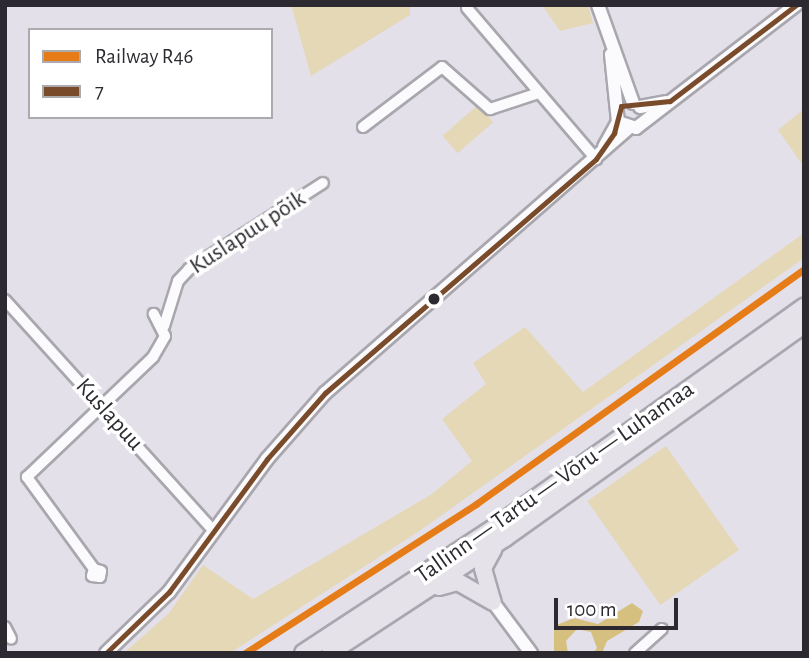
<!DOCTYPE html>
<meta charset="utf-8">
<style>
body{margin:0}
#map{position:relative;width:809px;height:658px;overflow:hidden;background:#e3e0ea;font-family:"Alegreya Sans",sans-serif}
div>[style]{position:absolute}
.green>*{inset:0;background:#e5d8b7;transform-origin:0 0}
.water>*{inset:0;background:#d5c080}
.roads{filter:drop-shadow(2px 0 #a9a7ae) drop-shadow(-2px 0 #a9a7ae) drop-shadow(0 2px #a9a7ae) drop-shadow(0 -2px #a9a7ae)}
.minor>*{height:10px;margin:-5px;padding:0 5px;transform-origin:5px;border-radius:5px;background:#fbfafc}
.tertiary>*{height:12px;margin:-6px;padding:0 6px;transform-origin:6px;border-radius:6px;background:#fbfafc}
.trunk>*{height:16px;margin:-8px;padding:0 8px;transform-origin:8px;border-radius:8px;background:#e6e2ea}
.bus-1>*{height:5px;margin:-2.5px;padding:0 2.5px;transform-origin:2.5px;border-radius:2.5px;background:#7a4b2a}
.rail-1>*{height:7px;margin:-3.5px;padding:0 3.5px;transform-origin:3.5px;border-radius:3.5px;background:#e57c17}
.dots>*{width:19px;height:19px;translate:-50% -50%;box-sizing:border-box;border:4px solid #fff;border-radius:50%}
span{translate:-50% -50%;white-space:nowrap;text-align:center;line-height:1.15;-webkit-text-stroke:7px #fff;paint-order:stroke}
.street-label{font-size:24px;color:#2c2a30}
.frame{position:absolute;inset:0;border:7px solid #2c2a30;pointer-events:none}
.legend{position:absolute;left:28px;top:28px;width:245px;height:91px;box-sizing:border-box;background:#fff;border:2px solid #abaaac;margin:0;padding:9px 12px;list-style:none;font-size:21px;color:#2c2a30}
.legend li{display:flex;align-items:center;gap:14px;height:35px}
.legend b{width:35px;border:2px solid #abaaac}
.scale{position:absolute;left:554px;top:598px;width:124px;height:32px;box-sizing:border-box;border:4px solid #2c2a30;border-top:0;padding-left:9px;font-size:21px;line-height:24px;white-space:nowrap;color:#2c2a30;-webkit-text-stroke:5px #fff;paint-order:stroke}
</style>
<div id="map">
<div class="green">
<i style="clip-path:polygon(291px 5px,410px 5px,410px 15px,311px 76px)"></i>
<i style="clip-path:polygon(542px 5px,588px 5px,593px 23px,560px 31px)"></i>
<i style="left:478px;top:105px;width:23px;height:47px;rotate:49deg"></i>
<i style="clip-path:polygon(804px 109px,804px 167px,778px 130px)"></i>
<i style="clip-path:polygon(804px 233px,804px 258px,418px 532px,230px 653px,124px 653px,169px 613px,203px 565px,253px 599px,432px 494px,472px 461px,442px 419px,486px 384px,473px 363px,525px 327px,583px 392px)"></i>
<i style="left:666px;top:446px;width:127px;height:96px;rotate:55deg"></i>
</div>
<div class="water">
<i style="clip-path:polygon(632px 603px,643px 611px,639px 622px,607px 641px,602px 653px,593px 653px,597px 648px,591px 632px,577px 629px,566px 641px,568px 653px,554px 653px,554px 626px,574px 618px,598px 624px)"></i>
</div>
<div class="roads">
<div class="minor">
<i style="left:467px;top:8px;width:199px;rotate:49.5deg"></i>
<i style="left:363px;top:127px;width:99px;rotate:-37.2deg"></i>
<i style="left:442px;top:67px;width:64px;rotate:41.2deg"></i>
<i style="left:490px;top:109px;width:52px;rotate:-18.1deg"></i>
<i style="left:5px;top:300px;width:310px;rotate:47.9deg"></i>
<i style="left:164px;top:326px;width:47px;rotate:-72.7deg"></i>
<i style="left:178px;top:281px;width:16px;rotate:-47deg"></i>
<i style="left:189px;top:269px;width:159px;rotate:-32.7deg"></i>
<i style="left:94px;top:569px;width:7px;rotate:106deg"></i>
<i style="left:92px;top:576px;width:8px;rotate:7deg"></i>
<i style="left:100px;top:577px;width:6px;rotate:-81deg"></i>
<i style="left:101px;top:571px;width:7px;rotate:-164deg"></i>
<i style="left:94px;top:569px;width:114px;rotate:-126.1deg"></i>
<i style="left:27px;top:477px;width:174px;rotate:-43.6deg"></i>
<i style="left:153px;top:357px;width:24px;rotate:-60deg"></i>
<i style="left:165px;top:336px;width:25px;rotate:-117deg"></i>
<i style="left:5px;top:627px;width:13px;rotate:63deg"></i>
<i style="left:635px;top:653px;width:36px;rotate:-42deg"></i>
</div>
<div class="tertiary">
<i style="left:598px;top:5px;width:104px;rotate:70.3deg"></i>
<i style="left:640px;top:107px;width:26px;rotate:-11deg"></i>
<i style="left:618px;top:122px;width:19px;rotate:18deg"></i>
<i style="left:636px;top:128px;width:202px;rotate:-37.6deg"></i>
<i style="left:604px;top:147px;width:29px;rotate:-61deg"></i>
<i style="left:618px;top:122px;width:68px;rotate:-95.9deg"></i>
<i style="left:493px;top:602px;width:64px;rotate:53.3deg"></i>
<i style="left:106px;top:653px;width:88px;rotate:-44.1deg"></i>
<i style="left:169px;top:592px;width:165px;rotate:-53.6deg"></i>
<i style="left:267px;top:459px;width:88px;rotate:-48.7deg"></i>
<i style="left:325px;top:393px;width:402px;rotate:-41.1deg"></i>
</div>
<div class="trunk">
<i style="left:439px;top:587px;width:20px;rotate:-15deg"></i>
<i style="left:458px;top:582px;width:40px;rotate:29.7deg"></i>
<i style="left:492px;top:600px;width:33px;rotate:-106deg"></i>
<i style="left:483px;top:568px;width:21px;rotate:-61deg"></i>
<i style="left:303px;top:653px;width:233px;rotate:-33.3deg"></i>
<i style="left:498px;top:525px;width:376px;rotate:-35.5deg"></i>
<i style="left:330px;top:653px;width:209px;rotate:-33.3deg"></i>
<i style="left:505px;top:538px;width:367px;rotate:-35.5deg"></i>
</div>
</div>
<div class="bus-1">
<i style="left:106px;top:653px;width:88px;rotate:-44.1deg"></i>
<i style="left:169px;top:592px;width:165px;rotate:-53.6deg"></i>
<i style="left:267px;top:459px;width:88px;rotate:-48.7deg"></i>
<i style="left:325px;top:393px;width:358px;rotate:-40.8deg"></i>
<i style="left:596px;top:159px;width:32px;rotate:-55deg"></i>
<i style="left:614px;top:133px;width:28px;rotate:-75deg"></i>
<i style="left:621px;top:106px;width:49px;rotate:-5.8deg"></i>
<i style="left:670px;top:101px;width:158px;rotate:-37.3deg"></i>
</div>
<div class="rail-1">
<i style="left:245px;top:653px;width:275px;rotate:-32.8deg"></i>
<i style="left:476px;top:504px;width:403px;rotate:-35.6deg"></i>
</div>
<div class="dots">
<i style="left:434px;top:299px;background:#2c2a30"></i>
</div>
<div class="street-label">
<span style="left:248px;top:233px;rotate:-33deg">Kuslapuu põik</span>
<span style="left:109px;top:415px;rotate:48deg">Kuslapuu</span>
<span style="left:555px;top:483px;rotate:-35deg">Tallinn — Tartu — Võru — Luhamaa</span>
</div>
<div class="frame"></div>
<ul class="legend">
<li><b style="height:9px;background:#e57c17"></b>Railway R46</li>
<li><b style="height:9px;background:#7a4b2a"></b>7</li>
</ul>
<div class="scale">100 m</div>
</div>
